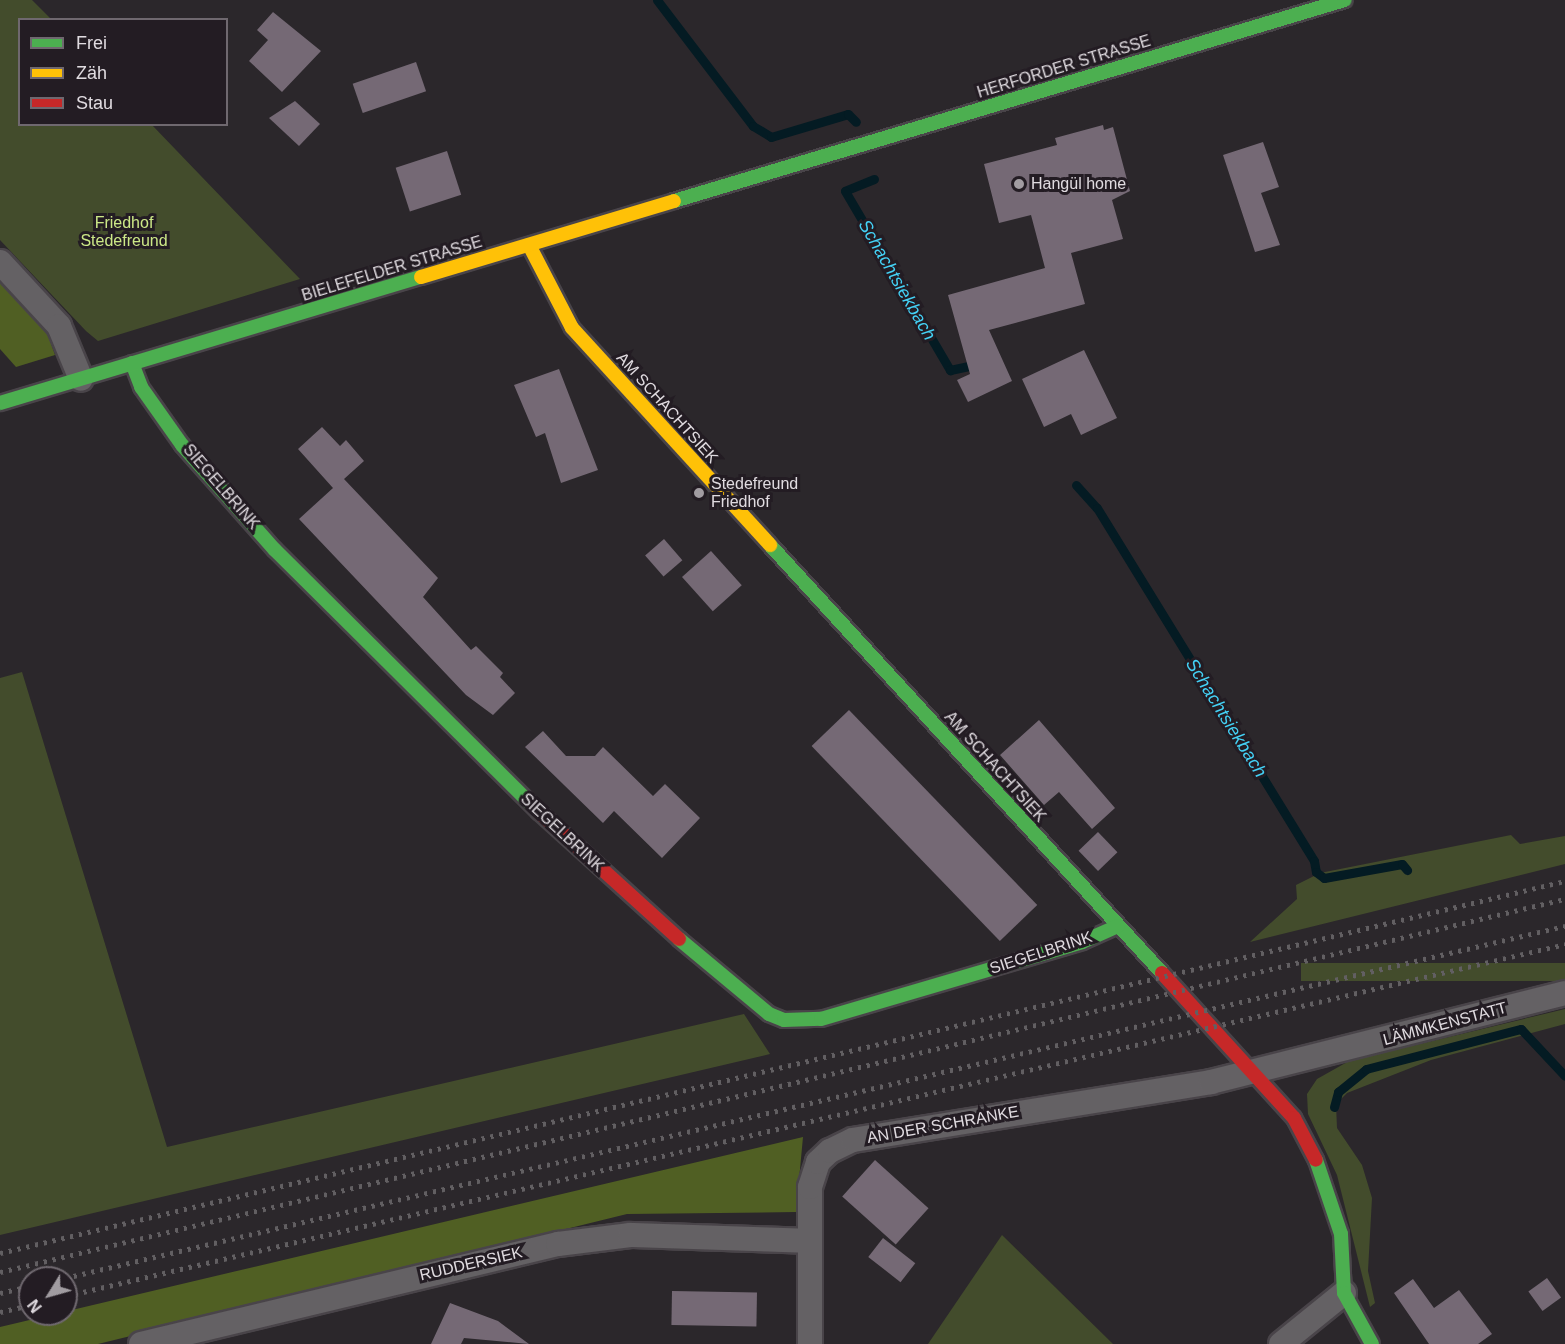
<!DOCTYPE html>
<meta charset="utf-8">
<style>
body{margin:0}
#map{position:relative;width:1565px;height:1344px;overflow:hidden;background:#2b272b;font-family:Helvetica,sans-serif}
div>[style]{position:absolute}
.green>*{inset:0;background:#434c2c;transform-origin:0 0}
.forest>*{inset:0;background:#505f23}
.stream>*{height:9px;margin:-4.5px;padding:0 4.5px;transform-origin:4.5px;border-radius:4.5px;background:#041b23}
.building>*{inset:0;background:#756975;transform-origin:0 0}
.roads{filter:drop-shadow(2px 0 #494449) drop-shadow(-2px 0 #494449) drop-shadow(0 2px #494449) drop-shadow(0 -2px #494449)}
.street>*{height:24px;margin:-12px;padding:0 12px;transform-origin:12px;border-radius:12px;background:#646164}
.fast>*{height:14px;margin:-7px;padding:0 7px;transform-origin:7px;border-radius:7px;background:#4caf50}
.slow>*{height:14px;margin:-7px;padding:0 7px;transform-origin:7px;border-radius:7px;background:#ffc107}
.jam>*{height:14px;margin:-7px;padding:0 7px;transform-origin:7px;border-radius:7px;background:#c62828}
.rail>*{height:4.5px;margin-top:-2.25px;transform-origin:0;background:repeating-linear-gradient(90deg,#625f62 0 3px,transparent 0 9px)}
.dots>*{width:16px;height:16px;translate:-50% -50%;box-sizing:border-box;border:3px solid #231c23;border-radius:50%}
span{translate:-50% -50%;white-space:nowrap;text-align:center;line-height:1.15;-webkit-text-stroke:6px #231c23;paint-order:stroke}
.street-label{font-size:16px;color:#e0dbe0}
.poi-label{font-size:16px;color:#e0dbe0}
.left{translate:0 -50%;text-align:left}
.park-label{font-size:16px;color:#cce887}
.water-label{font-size:18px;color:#44d1f5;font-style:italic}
.legend{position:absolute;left:18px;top:18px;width:210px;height:108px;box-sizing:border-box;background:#231c23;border:2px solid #6f686f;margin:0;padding:8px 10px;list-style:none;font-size:18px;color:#e0dbe0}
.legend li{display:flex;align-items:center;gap:12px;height:30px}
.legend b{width:30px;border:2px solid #6f686f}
.north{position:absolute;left:18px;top:1266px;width:60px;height:60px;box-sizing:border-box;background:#231c23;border:2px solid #6f686f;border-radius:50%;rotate:233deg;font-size:16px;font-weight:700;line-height:24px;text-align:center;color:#e0dbe0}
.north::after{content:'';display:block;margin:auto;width:21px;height:27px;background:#a19ca1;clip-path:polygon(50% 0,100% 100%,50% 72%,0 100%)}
</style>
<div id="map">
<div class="green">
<i style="clip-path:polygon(0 0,32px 0,51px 19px,20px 20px,20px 124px,152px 125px,300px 279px,98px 341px,86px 331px,0 240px)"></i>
<i style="clip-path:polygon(22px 672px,167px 1147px,744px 1014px,770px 1054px,0 1235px,0 678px)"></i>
<i style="clip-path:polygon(1511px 835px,1520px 844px,1565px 836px,1565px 864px,1250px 942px,1297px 899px,1296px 885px,1320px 873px)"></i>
<i style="left:1565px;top:963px;width:18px;height:264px;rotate:90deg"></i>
<i style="clip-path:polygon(1565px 1009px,1565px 1024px,1431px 1060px,1347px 1093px,1336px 1104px,1337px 1128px,1362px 1165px,1372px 1198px,1368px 1271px,1375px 1303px,1370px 1307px,1337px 1175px,1308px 1114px,1307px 1094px,1317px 1079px,1349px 1061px)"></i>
<i style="clip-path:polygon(1002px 1235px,1113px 1344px,928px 1344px)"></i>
</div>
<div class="forest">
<i style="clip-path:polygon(0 277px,44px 323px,55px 355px,16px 367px,0 349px)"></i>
<i style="clip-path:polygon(803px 1137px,796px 1212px,627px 1214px,98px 1344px,0 1344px,0 1327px)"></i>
</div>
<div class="stream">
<i style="left:657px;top:0;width:158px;rotate:52.7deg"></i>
<i style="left:753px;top:126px;width:21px;rotate:31deg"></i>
<i style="left:771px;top:137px;width:80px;rotate:-16.6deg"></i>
<i style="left:848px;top:114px;width:11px;rotate:45deg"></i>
<i style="left:874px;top:179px;width:31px;rotate:158deg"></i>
<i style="left:845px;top:191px;width:208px;rotate:59.6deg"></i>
<i style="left:950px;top:370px;width:30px;rotate:-12deg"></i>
<i style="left:1076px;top:485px;width:31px;rotate:48deg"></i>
<i style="left:1097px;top:508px;width:414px;rotate:58.4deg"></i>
<i style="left:1314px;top:861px;width:11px;rotate:80deg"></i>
<i style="left:1316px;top:872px;width:10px;rotate:37deg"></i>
<i style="left:1324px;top:878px;width:79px;rotate:-10.2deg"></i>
<i style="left:1402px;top:864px;width:8px;rotate:50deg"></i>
<i style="left:1334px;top:1107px;width:16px;rotate:-75deg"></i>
<i style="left:1338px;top:1092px;width:36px;rotate:-39deg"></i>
<i style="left:1366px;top:1069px;width:160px;rotate:-14.5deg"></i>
<i style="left:1521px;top:1029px;width:64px;rotate:46.9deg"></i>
</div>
<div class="building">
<i style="clip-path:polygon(273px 12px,321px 51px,282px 92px,249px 61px,268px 40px,257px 30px)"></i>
<i style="left:416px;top:62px;width:31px;height:67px;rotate:71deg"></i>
<i style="clip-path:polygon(295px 101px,320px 124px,299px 146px,269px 118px)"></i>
<i style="clip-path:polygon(1103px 125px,1104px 130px,1113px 127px,1130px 191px,1112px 200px,1123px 239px,1071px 253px,1085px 304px,989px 330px,1012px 381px,968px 402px,957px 380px,970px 374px,948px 295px,1045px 268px,1031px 215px,999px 223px,984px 164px,1057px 145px,1055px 138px)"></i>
<i style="clip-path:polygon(1263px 142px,1279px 187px,1261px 193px,1280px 245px,1255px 252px,1223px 155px)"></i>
<i style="left:447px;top:151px;width:46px;height:54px;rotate:72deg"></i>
<i style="clip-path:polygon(1084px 350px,1117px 418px,1081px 435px,1071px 414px,1044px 427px,1022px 379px)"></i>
<i style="clip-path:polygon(559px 369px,598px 470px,561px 483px,545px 433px,536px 437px,514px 385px)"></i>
<i style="clip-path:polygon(322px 427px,340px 446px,346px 440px,364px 461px,344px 479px,438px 578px,423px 597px,471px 650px,476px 646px,503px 673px,500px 677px,515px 693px,493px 715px,466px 695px,299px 519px,333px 488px,298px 449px)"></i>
<i style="left:664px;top:539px;width:28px;height:25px;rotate:49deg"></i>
<i style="left:711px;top:551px;width:46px;height:39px;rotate:48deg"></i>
<i style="left:849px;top:710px;width:271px;height:52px;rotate:46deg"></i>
<i style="clip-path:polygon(1039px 720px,1115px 808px,1092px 829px,1059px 792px,1044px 805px,1000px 755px)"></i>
<i style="clip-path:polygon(543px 731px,566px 756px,595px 756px,603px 747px,653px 796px,665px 784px,700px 818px,662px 858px,614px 811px,603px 823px,525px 747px)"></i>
<i style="left:1098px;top:832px;width:28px;height:27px;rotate:46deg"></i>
<i style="left:875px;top:1160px;width:72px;height:49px;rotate:42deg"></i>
<i style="left:883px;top:1238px;width:41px;height:24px;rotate:38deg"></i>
<i style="left:1547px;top:1278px;width:24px;height:23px;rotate:54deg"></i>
<i style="clip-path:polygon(1413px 1279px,1434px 1308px,1459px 1290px,1492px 1334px,1478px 1344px,1429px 1344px,1394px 1293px)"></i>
<i style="left:672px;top:1291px;width:85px;height:34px;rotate:1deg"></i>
<i style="clip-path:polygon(450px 1303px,498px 1321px,529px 1344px,464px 1338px,461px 1344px,431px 1344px)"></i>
</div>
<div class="roads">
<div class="street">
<i style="left:0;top:262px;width:87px;rotate:47.3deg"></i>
<i style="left:59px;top:326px;width:57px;rotate:67.5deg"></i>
<i style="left:141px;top:1344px;width:429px;rotate:-13.5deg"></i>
<i style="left:558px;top:1244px;width:73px;rotate:-7.1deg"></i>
<i style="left:630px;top:1235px;width:179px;rotate:1.9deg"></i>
<i style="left:810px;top:1344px;width:157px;rotate:-90deg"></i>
<i style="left:810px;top:1187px;width:26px;rotate:-72deg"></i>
<i style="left:818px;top:1162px;width:16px;rotate:-43deg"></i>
<i style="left:830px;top:1151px;width:25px;rotate:-26deg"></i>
<i style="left:853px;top:1140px;width:363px;rotate:-9.2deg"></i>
<i style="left:1211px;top:1082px;width:365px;rotate:-14.1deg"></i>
<i style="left:1281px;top:1344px;width:81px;rotate:-39deg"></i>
</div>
<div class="fast">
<i style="left:674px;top:201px;width:700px;rotate:-16.68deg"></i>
<i style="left:132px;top:363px;width:26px;rotate:69deg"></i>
<i style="left:141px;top:387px;width:71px;rotate:54.7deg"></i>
<i style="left:182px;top:445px;width:140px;rotate:48.5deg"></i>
<i style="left:275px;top:550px;width:372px;rotate:44.8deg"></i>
<i style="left:0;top:403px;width:439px;rotate:-16.7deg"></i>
<i style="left:770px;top:545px;width:580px;rotate:47.51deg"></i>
<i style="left:679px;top:939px;width:117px;rotate:39.8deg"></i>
<i style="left:769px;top:1014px;width:16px;rotate:22deg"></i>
<i style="left:784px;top:1020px;width:37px;rotate:-2deg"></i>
<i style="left:821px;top:1019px;width:272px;rotate:-16.4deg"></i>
<i style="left:1082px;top:942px;width:39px;rotate:-24deg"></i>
<i style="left:1316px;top:1160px;width:78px;rotate:71.3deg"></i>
<i style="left:1341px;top:1234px;width:59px;rotate:87.1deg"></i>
<i style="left:1344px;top:1293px;width:58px;rotate:61.2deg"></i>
</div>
<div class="slow">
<i style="left:529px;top:245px;width:93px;rotate:62.6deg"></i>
<i style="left:572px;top:328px;width:294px;rotate:47.6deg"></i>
<i style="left:421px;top:277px;width:264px;rotate:-16.7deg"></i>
</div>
<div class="jam">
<i style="left:539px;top:812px;width:189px;rotate:42.2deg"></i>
<i style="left:1162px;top:973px;width:196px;rotate:47.7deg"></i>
<i style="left:1294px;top:1118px;width:47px;rotate:62.4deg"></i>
</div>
</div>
<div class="rail">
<i style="left:0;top:1253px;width:1609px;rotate:-13.37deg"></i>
<i style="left:0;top:1272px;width:1609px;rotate:-13.41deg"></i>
<i style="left:65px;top:1278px;width:1541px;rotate:-13.21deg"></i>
<i style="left:0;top:1293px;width:31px;rotate:-13deg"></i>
<i style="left:66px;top:1296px;width:1540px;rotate:-13.21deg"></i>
<i style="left:0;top:1312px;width:31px;rotate:-13deg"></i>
</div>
<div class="dots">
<i style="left:1019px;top:184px;background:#a19ca1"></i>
<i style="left:699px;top:493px;background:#a19ca1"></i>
</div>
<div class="street-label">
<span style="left:1064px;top:67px;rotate:-17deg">HERFORDER STRASSE</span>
<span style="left:392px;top:269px;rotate:-17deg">BIELEFELDER STRASSE</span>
<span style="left:667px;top:408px;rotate:48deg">AM SCHACHTSIEK</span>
<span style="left:221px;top:487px;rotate:49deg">SIEGELBRINK</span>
<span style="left:995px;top:767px;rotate:48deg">AM SCHACHTSIEK</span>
<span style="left:562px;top:833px;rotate:43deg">SIEGELBRINK</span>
<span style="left:1041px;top:953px;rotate:-18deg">SIEGELBRINK</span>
<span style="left:1445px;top:1024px;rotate:-15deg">LÄMMKENSTATT</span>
<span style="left:943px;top:1125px;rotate:-10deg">AN DER SCHRANKE</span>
<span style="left:471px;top:1264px;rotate:-13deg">RUDDERSIEK</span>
</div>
<div class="poi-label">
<span class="left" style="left:1031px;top:184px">Hangül home</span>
<span class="left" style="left:711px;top:493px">Stedefreund<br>Friedhof</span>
</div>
<div class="park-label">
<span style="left:124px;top:232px">Friedhof<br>Stedefreund</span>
</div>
<div class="water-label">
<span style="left:897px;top:280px;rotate:60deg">Schachtsiekbach</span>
<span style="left:1226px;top:718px;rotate:58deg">Schachtsiekbach</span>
</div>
<ul class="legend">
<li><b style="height:8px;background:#4caf50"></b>Frei</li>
<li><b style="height:8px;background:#ffc107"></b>Zäh</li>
<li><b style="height:8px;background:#c62828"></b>Stau</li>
</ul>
<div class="north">N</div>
</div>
